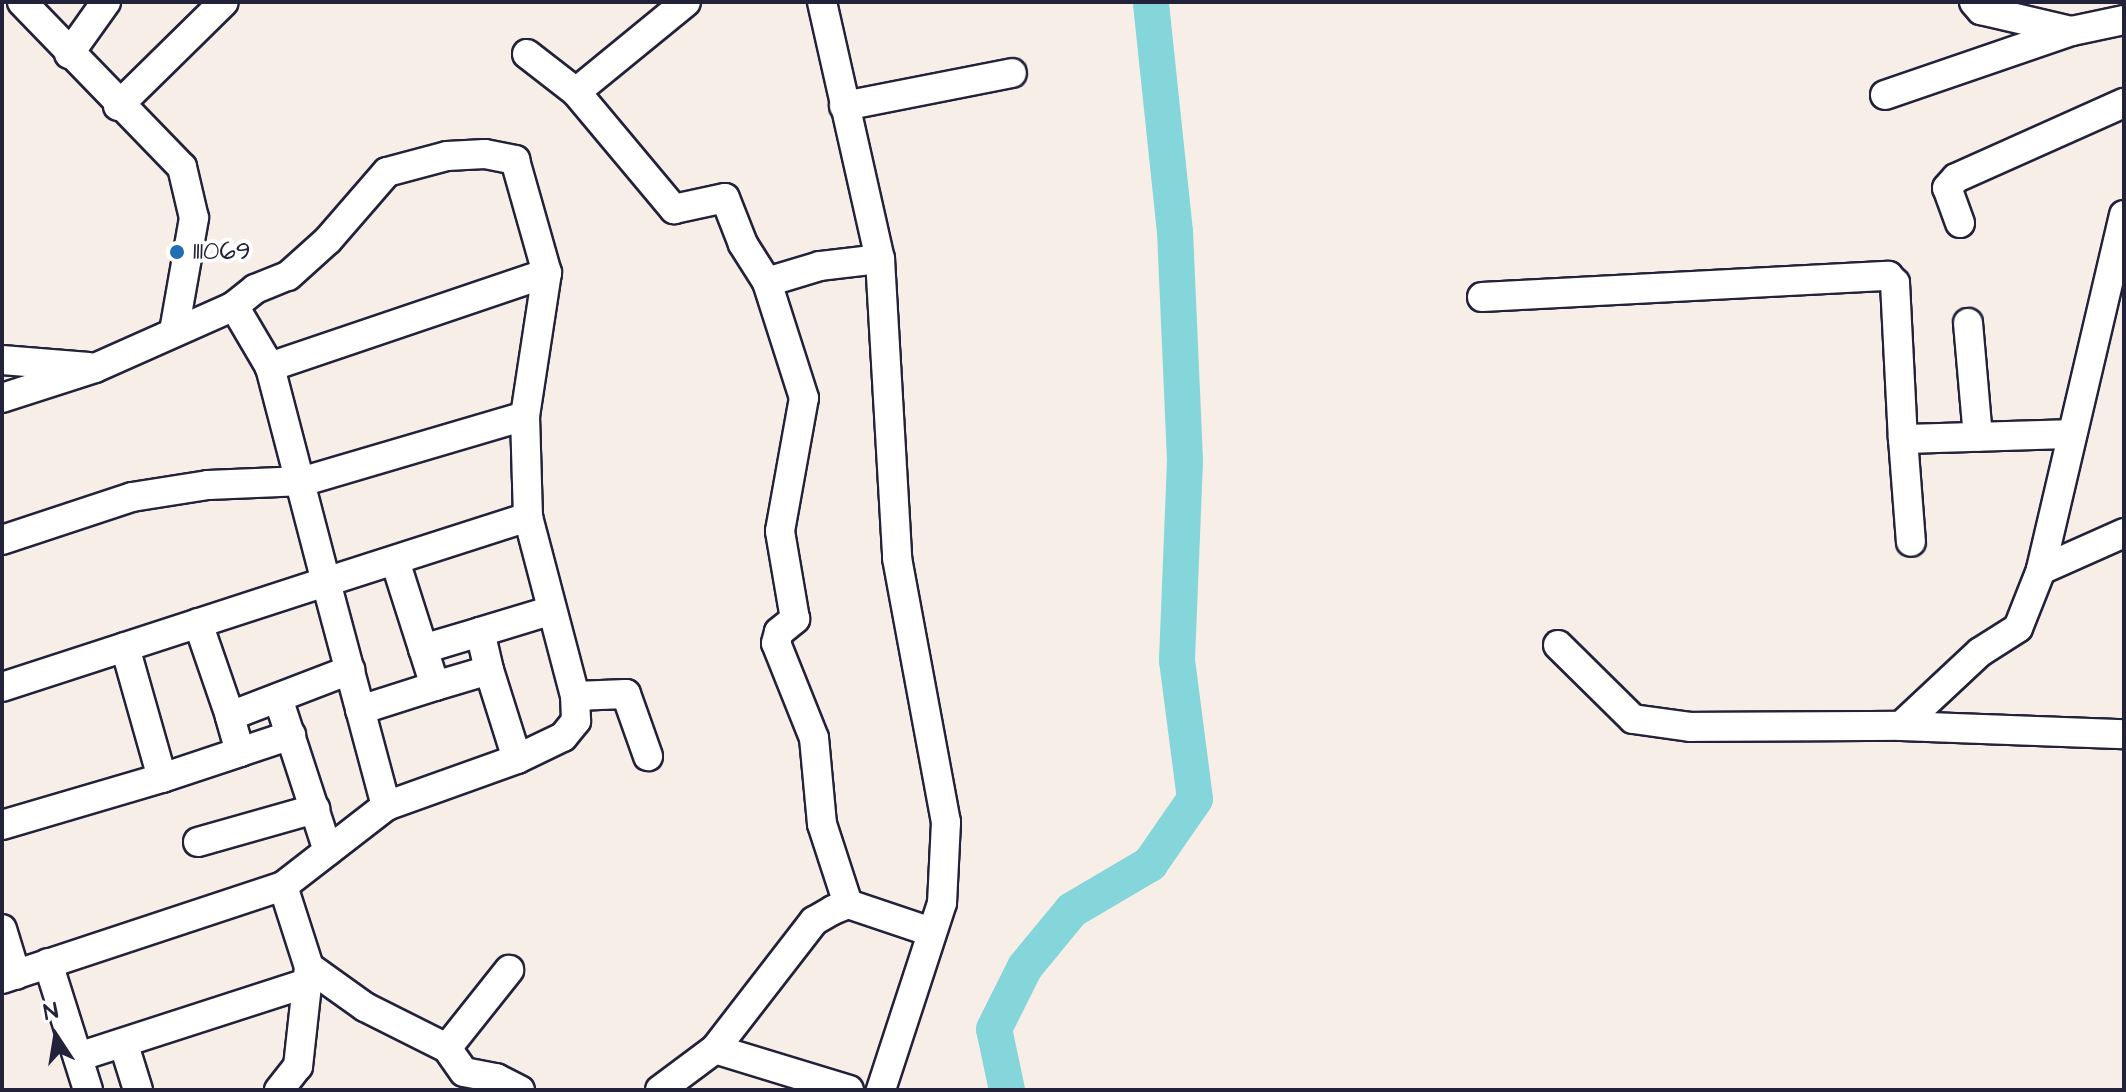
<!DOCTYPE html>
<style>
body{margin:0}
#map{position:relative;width:2126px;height:1092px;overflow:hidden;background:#f7eee7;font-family:"Architects Daughter",sans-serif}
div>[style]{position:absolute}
.river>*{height:36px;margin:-18px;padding:0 18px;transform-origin:18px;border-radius:18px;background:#84d6da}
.roads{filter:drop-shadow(2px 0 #22223b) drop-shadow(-2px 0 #22223b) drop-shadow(0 2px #22223b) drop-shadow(0 -2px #22223b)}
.minor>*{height:28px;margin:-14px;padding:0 14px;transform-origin:14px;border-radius:14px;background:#fff}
.dots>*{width:22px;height:22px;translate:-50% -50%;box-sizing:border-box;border:4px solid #fff;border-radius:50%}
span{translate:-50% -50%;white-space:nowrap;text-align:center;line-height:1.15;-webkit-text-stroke:8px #fff;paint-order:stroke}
.poi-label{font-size:26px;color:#22223b}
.left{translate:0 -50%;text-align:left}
.frame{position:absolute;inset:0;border:4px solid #22223b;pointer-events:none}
.north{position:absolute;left:16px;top:996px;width:80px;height:80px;-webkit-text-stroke:6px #fff;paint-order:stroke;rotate:348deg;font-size:22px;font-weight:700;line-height:32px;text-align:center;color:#22223b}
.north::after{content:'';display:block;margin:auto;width:28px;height:36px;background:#22223b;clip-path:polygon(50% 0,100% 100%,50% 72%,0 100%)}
</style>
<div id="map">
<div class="river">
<i style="left:1007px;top:1090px;width:62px;rotate:-102deg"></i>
<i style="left:994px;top:1029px;width:69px;rotate:-63.4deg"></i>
<i style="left:1025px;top:967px;width:74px;rotate:-50.5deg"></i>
<i style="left:1072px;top:910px;width:91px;rotate:-30.5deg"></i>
<i style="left:1150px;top:864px;width:79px;rotate:-55.3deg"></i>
<i style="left:1195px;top:799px;width:140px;rotate:-97.4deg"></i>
<i style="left:1177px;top:660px;width:200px;rotate:-87.7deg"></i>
<i style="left:1185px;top:460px;width:228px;rotate:-92.5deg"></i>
<i style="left:1175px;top:232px;width:231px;rotate:-96deg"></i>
</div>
<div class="roads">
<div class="minor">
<i style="left:22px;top:2px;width:230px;rotate:45.9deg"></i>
<i style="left:182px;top:167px;width:52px;rotate:76.8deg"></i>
<i style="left:194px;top:218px;width:115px;rotate:100deg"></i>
<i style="left:822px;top:2px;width:263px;rotate:77.3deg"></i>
<i style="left:880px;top:259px;width:299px;rotate:86.7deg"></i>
<i style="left:897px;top:558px;width:269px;rotate:79.5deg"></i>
<i style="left:946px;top:822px;width:81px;rotate:92.8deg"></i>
<i style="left:942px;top:903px;width:197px;rotate:108.1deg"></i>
<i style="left:1974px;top:2px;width:11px;rotate:49deg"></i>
<i style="left:1981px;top:10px;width:92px;rotate:13.1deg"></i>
<i style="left:69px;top:54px;width:64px;rotate:-54.6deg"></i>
<i style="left:527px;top:54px;width:62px;rotate:37.8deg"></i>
<i style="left:576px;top:92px;width:153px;rotate:50.1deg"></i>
<i style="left:674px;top:209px;width:52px;rotate:-12.2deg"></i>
<i style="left:725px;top:198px;width:49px;rotate:68.6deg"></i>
<i style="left:743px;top:244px;width:45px;rotate:57.7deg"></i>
<i style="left:576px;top:92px;width:142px;rotate:-39.3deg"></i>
<i style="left:1885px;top:95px;width:198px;rotate:-18.9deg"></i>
<i style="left:2072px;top:31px;width:53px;rotate:-11.9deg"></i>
<i style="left:118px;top:106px;width:148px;rotate:-44.5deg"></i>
<i style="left:844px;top:106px;width:171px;rotate:-11.1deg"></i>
<i style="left:2124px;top:215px;width:365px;rotate:103.2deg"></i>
<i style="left:2041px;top:570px;width:91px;rotate:-24deg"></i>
<i style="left:1960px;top:223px;width:37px;rotate:-110deg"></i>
<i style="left:1947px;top:188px;width:13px;rotate:-48deg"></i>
<i style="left:1956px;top:178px;width:184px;rotate:-24.1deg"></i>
<i style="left:1482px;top:297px;width:407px;rotate:-3deg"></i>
<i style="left:1888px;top:276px;width:10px;rotate:45deg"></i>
<i style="left:1895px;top:283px;width:156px;rotate:87.1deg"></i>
<i style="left:1903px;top:439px;width:167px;rotate:-1.7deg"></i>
<i style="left:1968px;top:323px;width:114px;rotate:85deg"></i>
<i style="left:2px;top:360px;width:87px;rotate:4.6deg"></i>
<i style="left:2px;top:398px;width:98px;rotate:-17.9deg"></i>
<i style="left:95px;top:368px;width:152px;rotate:-24deg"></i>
<i style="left:234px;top:306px;width:27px;rotate:-39deg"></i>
<i style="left:255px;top:289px;width:35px;rotate:-22deg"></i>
<i style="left:288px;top:276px;width:54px;rotate:-42deg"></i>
<i style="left:328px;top:240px;width:90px;rotate:-49.1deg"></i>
<i style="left:387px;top:172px;width:62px;rotate:-14.9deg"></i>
<i style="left:447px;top:156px;width:38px;rotate:-3deg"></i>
<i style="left:485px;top:154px;width:31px;rotate:11deg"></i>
<i style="left:515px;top:160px;width:117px;rotate:74.2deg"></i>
<i style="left:547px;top:273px;width:293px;rotate:161.3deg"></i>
<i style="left:525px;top:416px;width:101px;rotate:88.3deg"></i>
<i style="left:528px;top:517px;width:212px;rotate:162.2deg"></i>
<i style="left:326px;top:582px;width:232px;rotate:75deg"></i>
<i style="left:386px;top:806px;width:139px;rotate:-19.7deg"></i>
<i style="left:517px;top:759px;width:51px;rotate:-25.6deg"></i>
<i style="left:563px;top:737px;width:21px;rotate:-51deg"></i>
<i style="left:576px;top:721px;width:25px;rotate:-92deg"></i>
<i style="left:575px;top:696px;width:185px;rotate:-104.7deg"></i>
<i style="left:1903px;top:439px;width:103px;rotate:85.6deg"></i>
<i style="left:2px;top:540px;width:137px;rotate:-18.3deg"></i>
<i style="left:132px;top:497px;width:77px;rotate:-9deg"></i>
<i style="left:208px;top:485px;width:96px;rotate:-2.4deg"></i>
<i style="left:304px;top:481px;width:230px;rotate:-16.4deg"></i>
<i style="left:525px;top:416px;width:145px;rotate:-81.3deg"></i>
<i style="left:2041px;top:570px;width:62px;rotate:111.6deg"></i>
<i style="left:2018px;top:628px;width:45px;rotate:147.7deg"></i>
<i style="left:1980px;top:652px;width:108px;rotate:136.9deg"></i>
<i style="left:1901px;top:726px;width:223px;rotate:2.1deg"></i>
<i style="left:198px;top:623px;width:98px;rotate:71deg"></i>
<i style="left:1558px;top:645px;width:105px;rotate:44.6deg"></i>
<i style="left:1633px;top:719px;width:59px;rotate:7.9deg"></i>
<i style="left:1691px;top:727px;width:210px;rotate:-0.3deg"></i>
<i style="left:125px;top:647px;width:136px;rotate:74.2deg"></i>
<i style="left:162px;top:778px;width:82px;rotate:-18.4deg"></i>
<i style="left:240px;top:752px;width:37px;rotate:-106deg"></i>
<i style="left:230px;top:716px;width:129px;rotate:-21deg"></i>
<i style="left:423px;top:649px;width:59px;rotate:-16.6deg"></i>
<i style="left:489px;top:670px;width:39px;rotate:-103deg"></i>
<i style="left:480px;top:632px;width:72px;rotate:-16.9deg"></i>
<i style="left:435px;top:686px;width:56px;rotate:-16.5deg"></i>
<i style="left:489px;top:670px;width:93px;rotate:72.5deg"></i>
<i style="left:2px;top:687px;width:341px;rotate:-18deg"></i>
<i style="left:326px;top:582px;width:222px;rotate:-104.6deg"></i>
<i style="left:270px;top:367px;width:71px;rotate:-120.5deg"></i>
<i style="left:575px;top:696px;width:51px;rotate:-2.2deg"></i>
<i style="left:626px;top:694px;width:66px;rotate:70.5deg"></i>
<i style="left:278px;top:698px;width:161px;rotate:71.9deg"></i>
<i style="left:360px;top:710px;width:79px;rotate:-17.7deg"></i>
<i style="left:435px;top:686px;width:131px;rotate:-107.7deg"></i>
<i style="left:240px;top:752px;width:54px;rotate:-18.4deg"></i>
<i style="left:2px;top:825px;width:167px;rotate:-16.4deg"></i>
<i style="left:198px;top:842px;width:122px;rotate:-15.8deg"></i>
<i style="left:283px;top:886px;width:130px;rotate:-37.8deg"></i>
<i style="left:848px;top:904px;width:84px;rotate:-108deg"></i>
<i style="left:822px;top:824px;width:86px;rotate:-95.3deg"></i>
<i style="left:814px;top:738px;width:102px;rotate:-111.8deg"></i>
<i style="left:776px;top:643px;width:11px;rotate:-75deg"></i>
<i style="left:779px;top:632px;width:21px;rotate:-39deg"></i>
<i style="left:795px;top:619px;width:89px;rotate:-99.7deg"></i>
<i style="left:780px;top:531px;width:135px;rotate:-79.8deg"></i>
<i style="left:804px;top:398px;width:122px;rotate:-107.7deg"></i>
<i style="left:767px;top:282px;width:55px;rotate:-16.8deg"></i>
<i style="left:820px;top:266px;width:60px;rotate:-6.7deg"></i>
<i style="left:2px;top:929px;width:48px;rotate:73.1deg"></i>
<i style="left:48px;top:963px;width:133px;rotate:72.5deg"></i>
<i style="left:309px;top:967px;width:69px;rotate:35.5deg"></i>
<i style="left:365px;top:1007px;width:92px;rotate:26.6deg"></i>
<i style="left:447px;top:1048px;width:29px;rotate:55deg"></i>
<i style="left:464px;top:1072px;width:33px;rotate:11deg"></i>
<i style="left:496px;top:1078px;width:27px;rotate:27deg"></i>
<i style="left:2px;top:979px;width:296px;rotate:-18.3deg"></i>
<i style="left:283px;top:886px;width:85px;rotate:72.2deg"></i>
<i style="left:309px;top:967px;width:100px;rotate:96.3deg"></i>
<i style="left:298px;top:1066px;width:31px;rotate:128deg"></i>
<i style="left:124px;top:1045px;width:47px;rotate:72.7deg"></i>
<i style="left:447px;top:1048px;width:100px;rotate:-51.5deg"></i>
<i style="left:78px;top:1057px;width:241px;rotate:-17.9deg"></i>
<i style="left:660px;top:1090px;width:69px;rotate:-36.7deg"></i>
<i style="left:849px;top:1090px;width:140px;rotate:-163deg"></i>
<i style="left:715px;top:1049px;width:162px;rotate:-52.3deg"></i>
<i style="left:814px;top:921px;width:22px;rotate:-30deg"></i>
<i style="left:833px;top:910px;width:16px;rotate:-22deg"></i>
<i style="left:848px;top:904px;width:88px;rotate:18.6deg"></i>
</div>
</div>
<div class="dots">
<i style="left:177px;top:252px;background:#1f6fb2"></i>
</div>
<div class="poi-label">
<span class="left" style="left:193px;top:252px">111069</span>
</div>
<div class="frame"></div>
<div class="north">N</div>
</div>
